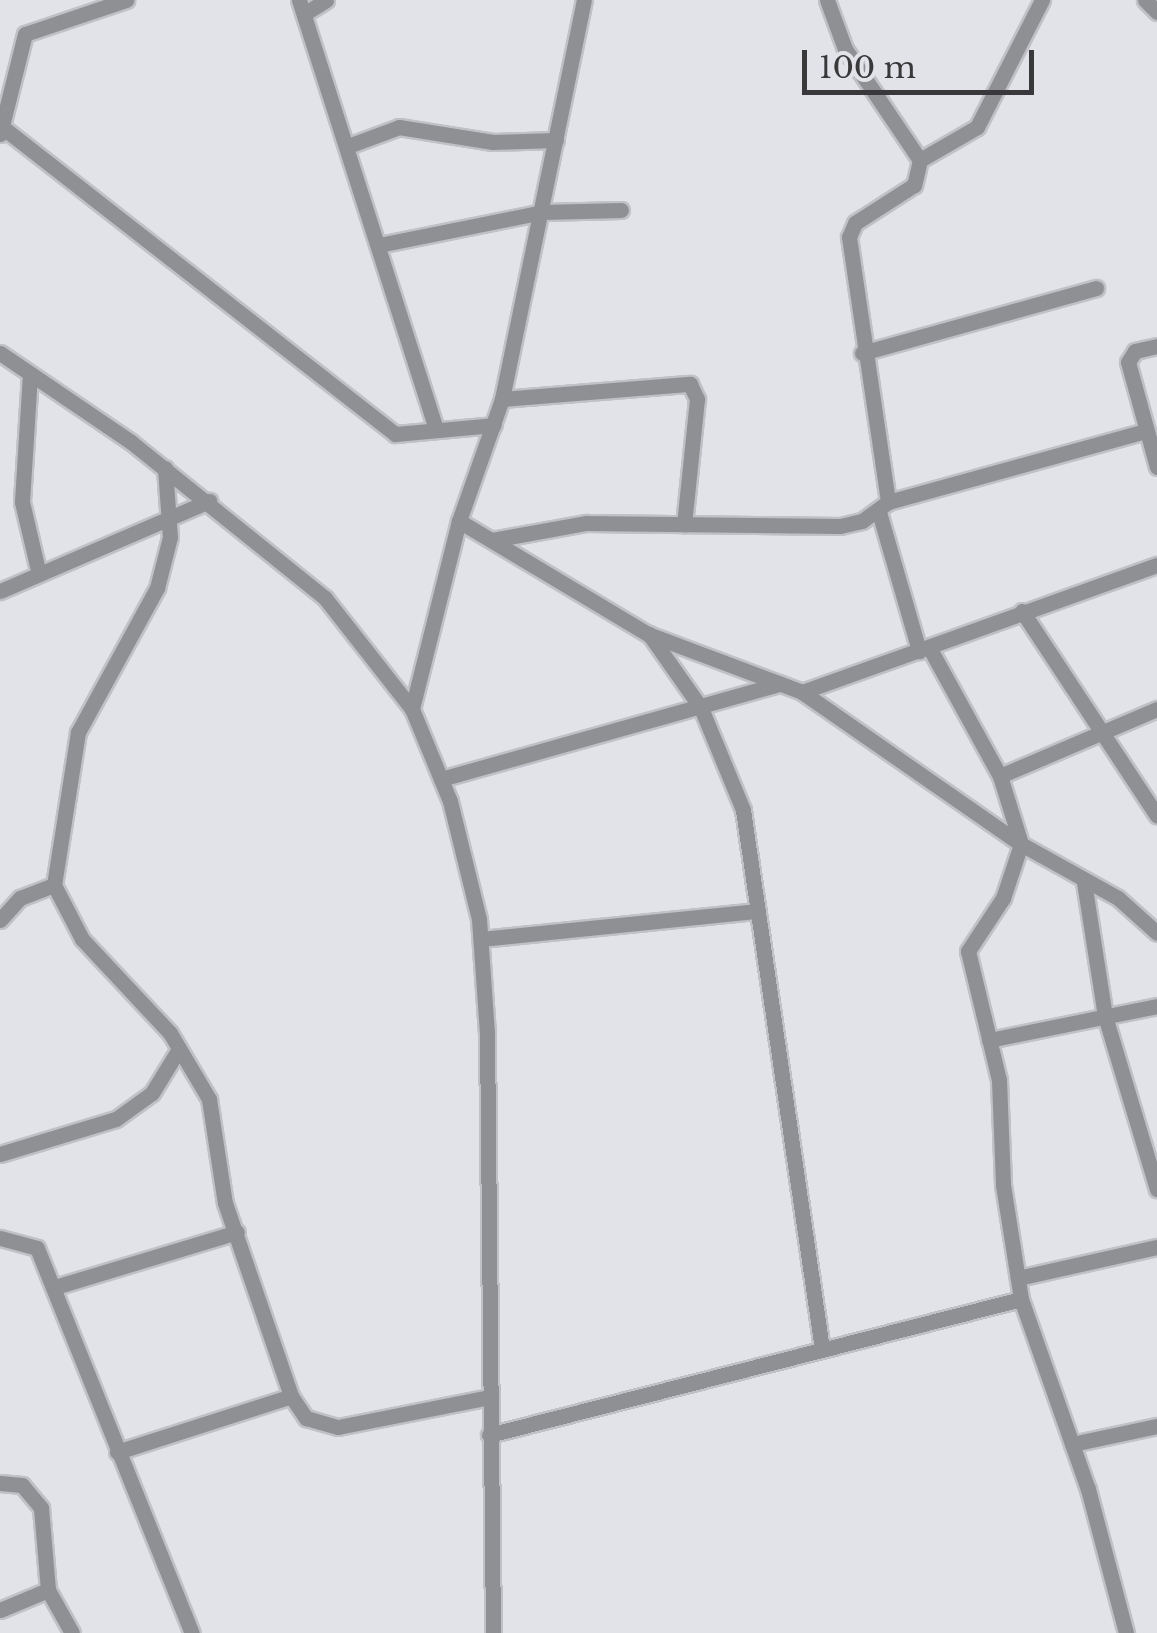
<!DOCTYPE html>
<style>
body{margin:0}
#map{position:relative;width:1157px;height:1633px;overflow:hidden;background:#e2e2e9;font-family:"Libre Baskerville",serif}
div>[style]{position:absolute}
.roads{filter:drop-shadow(2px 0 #c0c0c6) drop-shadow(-2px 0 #c0c0c6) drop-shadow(0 2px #c0c0c6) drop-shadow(0 -2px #c0c0c6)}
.minor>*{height:15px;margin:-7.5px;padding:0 7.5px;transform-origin:7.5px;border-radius:7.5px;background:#8e9093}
span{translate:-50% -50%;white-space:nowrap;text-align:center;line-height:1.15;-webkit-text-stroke:10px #e2e2e9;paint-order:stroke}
.scale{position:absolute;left:802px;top:50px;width:232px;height:45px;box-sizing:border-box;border:5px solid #39393b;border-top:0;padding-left:12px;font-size:30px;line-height:35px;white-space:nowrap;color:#39393b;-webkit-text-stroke:8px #e2e2e9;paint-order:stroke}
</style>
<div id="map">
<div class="roads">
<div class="minor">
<i style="left:299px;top:0;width:447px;rotate:72.3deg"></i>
<i style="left:827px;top:0;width:52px;rotate:69.8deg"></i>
<i style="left:845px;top:49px;width:134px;rotate:56deg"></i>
<i style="left:920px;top:160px;width:26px;rotate:103deg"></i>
<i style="left:914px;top:185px;width:70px;rotate:147.2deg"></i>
<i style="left:855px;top:223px;width:15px;rotate:113deg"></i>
<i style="left:849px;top:237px;width:268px;rotate:81.6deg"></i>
<i style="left:1145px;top:0;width:17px;rotate:45deg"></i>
<i style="left:304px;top:14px;width:26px;rotate:-32deg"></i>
<i style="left:6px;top:130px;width:494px;rotate:38deg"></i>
<i style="left:395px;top:434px;width:99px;rotate:-5.2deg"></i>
<i style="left:0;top:134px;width:103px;rotate:-76deg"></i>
<i style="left:25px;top:34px;width:107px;rotate:-18.6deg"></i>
<i style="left:348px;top:146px;width:54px;rotate:-20.4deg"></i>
<i style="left:399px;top:127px;width:95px;rotate:9.1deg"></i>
<i style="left:493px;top:142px;width:63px;rotate:-1.8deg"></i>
<i style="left:920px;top:160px;width:66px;rotate:-30.1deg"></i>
<i style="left:977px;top:127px;width:143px;rotate:-62.9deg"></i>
<i style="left:379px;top:245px;width:167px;rotate:-11.4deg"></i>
<i style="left:543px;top:212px;width:78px;rotate:-1.5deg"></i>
<i style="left:1157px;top:346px;width:23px;rotate:167deg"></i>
<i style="left:1135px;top:351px;width:13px;rotate:122deg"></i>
<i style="left:1128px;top:362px;width:109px;rotate:74.6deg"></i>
<i style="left:0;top:353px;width:158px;rotate:34.2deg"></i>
<i style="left:131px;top:442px;width:249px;rotate:38.8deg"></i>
<i style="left:325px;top:598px;width:141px;rotate:51.9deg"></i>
<i style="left:412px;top:709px;width:100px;rotate:67.6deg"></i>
<i style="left:450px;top:801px;width:122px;rotate:76.2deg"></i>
<i style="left:479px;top:919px;width:113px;rotate:86deg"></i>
<i style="left:487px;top:1032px;width:601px;rotate:89.43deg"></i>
<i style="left:862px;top:353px;width:243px;rotate:-15.5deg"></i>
<i style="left:30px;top:374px;width:128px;rotate:93.6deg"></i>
<i style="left:22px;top:502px;width:70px;rotate:76.8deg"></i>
<i style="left:502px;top:399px;width:189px;rotate:-4.6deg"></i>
<i style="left:690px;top:384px;width:17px;rotate:65deg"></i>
<i style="left:697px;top:399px;width:126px;rotate:95.9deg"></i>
<i style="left:165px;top:468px;width:69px;rotate:85.9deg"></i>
<i style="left:170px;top:537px;width:53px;rotate:104.3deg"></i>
<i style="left:157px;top:588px;width:164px;rotate:118.7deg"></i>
<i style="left:78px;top:732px;width:155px;rotate:98.9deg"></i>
<i style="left:54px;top:885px;width:61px;rotate:62.6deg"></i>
<i style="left:82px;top:939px;width:129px;rotate:46.9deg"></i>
<i style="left:170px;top:1033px;width:77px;rotate:59.4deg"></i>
<i style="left:209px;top:1099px;width:105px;rotate:81.3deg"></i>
<i style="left:225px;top:1203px;width:204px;rotate:71.1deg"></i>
<i style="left:291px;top:1396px;width:27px;rotate:56deg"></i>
<i style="left:306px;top:1418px;width:33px;rotate:16deg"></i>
<i style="left:338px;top:1427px;width:154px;rotate:-11.2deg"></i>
<i style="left:879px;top:512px;width:145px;rotate:73.9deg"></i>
<i style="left:459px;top:521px;width:220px;rotate:30.9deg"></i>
<i style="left:648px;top:634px;width:165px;rotate:20.6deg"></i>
<i style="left:802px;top:692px;width:267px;rotate:34.8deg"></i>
<i style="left:1021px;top:844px;width:111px;rotate:29.1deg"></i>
<i style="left:1118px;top:898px;width:52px;rotate:41.9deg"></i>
<i style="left:492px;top:540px;width:96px;rotate:-10.3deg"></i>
<i style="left:586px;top:523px;width:254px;rotate:0.7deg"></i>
<i style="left:840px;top:526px;width:23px;rotate:-13deg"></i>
<i style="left:862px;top:521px;width:32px;rotate:-36deg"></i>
<i style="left:888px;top:502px;width:268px;rotate:-15.4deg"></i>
<i style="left:0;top:591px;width:228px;rotate:-23.3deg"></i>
<i style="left:1022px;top:611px;width:245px;rotate:56.6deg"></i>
<i style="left:649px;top:634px;width:90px;rotate:54.9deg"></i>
<i style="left:701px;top:708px;width:110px;rotate:67.6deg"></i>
<i style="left:743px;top:810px;width:545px;rotate:81.66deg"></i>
<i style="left:929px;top:647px;width:147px;rotate:61.2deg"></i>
<i style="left:1000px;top:776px;width:71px;rotate:72.8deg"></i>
<i style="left:1021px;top:844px;width:57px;rotate:108.4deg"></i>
<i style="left:1003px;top:898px;width:64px;rotate:123.4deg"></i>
<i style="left:968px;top:951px;width:133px;rotate:76.5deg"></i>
<i style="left:999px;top:1080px;width:105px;rotate:87.8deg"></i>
<i style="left:1003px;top:1185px;width:115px;rotate:81deg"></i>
<i style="left:1021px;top:1299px;width:201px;rotate:70.6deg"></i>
<i style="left:1088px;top:1489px;width:149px;rotate:75.2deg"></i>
<i style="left:802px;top:692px;width:377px;rotate:-19.7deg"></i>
<i style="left:412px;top:709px;width:194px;rotate:-76deg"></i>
<i style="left:459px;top:521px;width:129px;rotate:-70.6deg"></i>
<i style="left:502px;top:399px;width:407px;rotate:-78.4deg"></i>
<i style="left:1000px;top:776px;width:171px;rotate:-23.1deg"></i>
<i style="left:441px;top:779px;width:352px;rotate:-15.7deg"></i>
<i style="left:1084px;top:882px;width:136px;rotate:81.1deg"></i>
<i style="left:1105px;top:1016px;width:181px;rotate:73.3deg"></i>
<i style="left:0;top:920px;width:30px;rotate:-48deg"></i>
<i style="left:20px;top:898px;width:36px;rotate:-21deg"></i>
<i style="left:481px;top:939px;width:278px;rotate:-5.8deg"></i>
<i style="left:989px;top:1040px;width:171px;rotate:-11.4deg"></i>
<i style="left:0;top:1154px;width:121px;rotate:-16.8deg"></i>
<i style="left:116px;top:1119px;width:44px;rotate:-35.8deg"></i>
<i style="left:152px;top:1093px;width:52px;rotate:-58.5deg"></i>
<i style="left:0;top:1238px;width:38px;rotate:15deg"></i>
<i style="left:37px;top:1248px;width:415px;rotate:68.1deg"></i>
<i style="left:1018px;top:1278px;width:142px;rotate:-12.6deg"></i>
<i style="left:55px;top:1287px;width:190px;rotate:-16.8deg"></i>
<i style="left:489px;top:1435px;width:549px;rotate:-14.34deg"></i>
<i style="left:1072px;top:1444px;width:87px;rotate:-12deg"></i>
<i style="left:117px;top:1452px;width:183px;rotate:-17.8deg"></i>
<i style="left:0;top:1483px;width:22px;rotate:5deg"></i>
<i style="left:22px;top:1485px;width:30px;rotate:50deg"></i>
<i style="left:41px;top:1508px;width:82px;rotate:85.1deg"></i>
<i style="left:48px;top:1590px;width:49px;rotate:60.8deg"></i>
<i style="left:0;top:1610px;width:52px;rotate:-22.6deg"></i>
</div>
</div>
<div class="scale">100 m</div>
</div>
